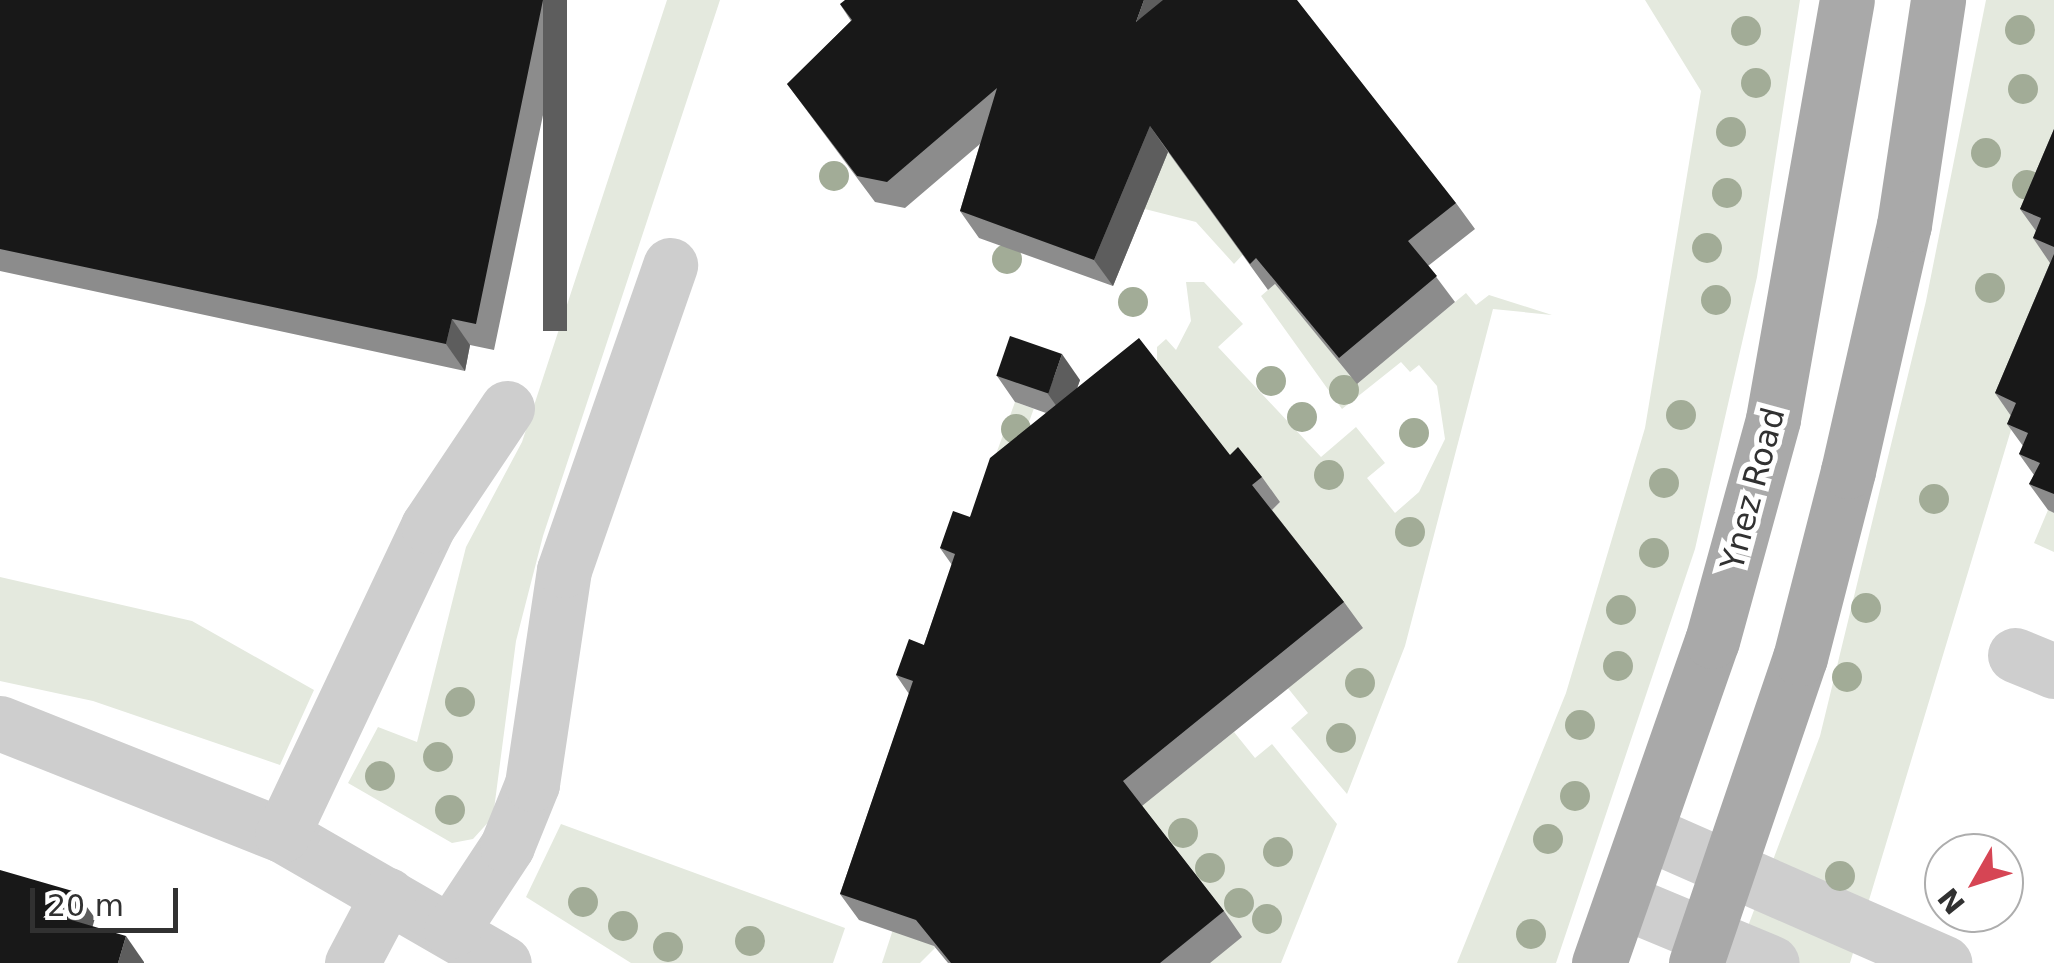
<!DOCTYPE html>
<style>
body{margin:0}
#map{position:relative;width:2054px;height:963px;overflow:hidden;background:#fff;font-family:"DejaVu Sans",sans-serif}
div>[style]{position:absolute}
.green>*{inset:0;background:#e4e9de;transform-origin:0 0}
.minor>*{height:55px;margin:-27.5px;padding:0 27.5px;transform-origin:27.5px;border-radius:27.5px;background:#cecece}
.major>*{height:55px;margin:-27.5px;padding:0 27.5px;transform-origin:27.5px;border-radius:27.5px;background:#a9a9a9}
.trees>*{width:30px;height:30px;margin:-15px;border-radius:50%;background:#a2ac97}
.wall>*{inset:0;background:#8c8c8c}
.shaded-wall>*{inset:0;background:#5d5d5d;transform-origin:0 0}
.building>*{inset:0;background:#181818;transform-origin:0 0}
span{translate:-50% -50%;white-space:nowrap;text-align:center;line-height:1.15;-webkit-text-stroke:10px #fff;paint-order:stroke}
.street-label{font-size:32px;color:#313131}
.north{position:absolute;left:1924px;top:833px;width:100px;height:100px;box-sizing:border-box;background:#fff;border:2px solid #adadad;border-radius:50%;rotate:231deg;font-size:28px;font-weight:700;line-height:40px;text-align:center;color:#313131}
.north::after{content:'';display:block;margin:auto;width:35px;height:45px;background:#d64554;clip-path:polygon(50% 0,100% 100%,50% 72%,0 100%)}
.scale{position:absolute;left:30px;top:888px;width:148px;height:45px;box-sizing:border-box;border:5px solid #313131;border-top:0;padding-left:12px;font-size:30px;line-height:35px;white-space:nowrap;color:#313131;-webkit-text-stroke:8px #fff;paint-order:stroke}
</style>
<div id="map">
<div class="green">
<i style="clip-path:polygon(667px 0,720px 0,543px 536px,516px 641px,493px 817px,473px 839px,452px 843px,348px 783px,378px 727px,417px 742px,466px 547px,522px 442px)"></i>
<i style="clip-path:polygon(1645px 0,1800px 0,1757px 277px,1695px 549px,1556px 963px,1457px 963px,1566px 693px,1645px 428px,1701px 91px)"></i>
<i style="clip-path:polygon(1986px 0,2054px 0,2054px 265px,2014px 420px,1850px 963px,1734px 963px,1820px 736px,1926px 301px)"></i>
<i style="clip-path:polygon(1160px 142px,1247px 250px,1234px 264px,1196px 222px,1137px 207px)"></i>
<i style="clip-path:polygon(1186px 282px,1204px 282px,1243px 324px,1218px 347px,1321px 457px,1356px 427px,1385px 463px,1367px 478px,1395px 513px,1419px 492px,1445px 439px,1437px 386px,1419px 365px,1410px 372px,1401px 362px,1342px 409px,1261px 296px,1275px 284px,1357px 383px,1466px 293px,1476px 305px,1489px 295px,1552px 315px,1493px 309px,1405px 646px,1347px 794px,1291px 728px,1308px 713px,1287px 687px,1271px 511px,1280px 502px,1248px 481px,1157px 364px,1157px 347px,1166px 339px,1176px 350px,1191px 321px)"></i>
<i style="left:1015px;top:402px;width:20px;height:142px;rotate:20deg"></i>
<i style="clip-path:polygon(2048px 510px,2054px 513px,2054px 552px,2034px 543px)"></i>
<i style="clip-path:polygon(0 577px,192px 621px,314px 690px,280px 765px,93px 701px,0 681px)"></i>
<i style="clip-path:polygon(1029px 664px,1170px 783px,1234px 732px,1255px 758px,1272px 744px,1337px 824px,1281px 963px,1210px 963px)"></i>
<i style="clip-path:polygon(561px 824px,845px 928px,833px 963px,631px 963px,526px 897px)"></i>
<i style="clip-path:polygon(902px 902px,935px 948px,920px 963px,882px 963px)"></i>
</div>
<div class="minor">
<i style="left:2015px;top:655px;width:42px;rotate:22.3deg"></i>
<i style="left:0;top:723px;width:303px;rotate:21.7deg"></i>
<i style="left:282px;top:835px;width:256px;rotate:30deg"></i>
<i style="left:1646px;top:832px;width:326px;rotate:23.7deg"></i>
<i style="left:282px;top:835px;width:342px;rotate:-64.7deg"></i>
<i style="left:428px;top:526px;width:142px;rotate:-56.2deg"></i>
<i style="left:1623px;top:901px;width:161px;rotate:22.6deg"></i>
<i style="left:451px;top:931px;width:102px;rotate:-56.6deg"></i>
<i style="left:507px;top:846px;width:67px;rotate:-68deg"></i>
<i style="left:532px;top:784px;width:216px;rotate:-81.5deg"></i>
<i style="left:564px;top:570px;width:323px;rotate:-70.8deg"></i>
<i style="left:352px;top:963px;width:77px;rotate:-62.1deg"></i>
</div>
<div class="major">
<i style="left:1599px;top:963px;width:341px;rotate:-70.7deg"></i>
<i style="left:1712px;top:641px;width:230px;rotate:-74.6deg"></i>
<i style="left:1773px;top:419px;width:425px;rotate:-80deg"></i>
<i style="left:1696px;top:963px;width:322px;rotate:-71.2deg"></i>
<i style="left:1800px;top:658px;width:193px;rotate:-75.6deg"></i>
<i style="left:1848px;top:471px;width:252px;rotate:-77.2deg"></i>
<i style="left:1904px;top:225px;width:228px;rotate:-81.4deg"></i>
</div>
<div class="trees">
<i style="left:2020px;top:30px"></i>
<i style="left:1746px;top:31px"></i>
<i style="left:1756px;top:83px"></i>
<i style="left:2023px;top:89px"></i>
<i style="left:1731px;top:132px"></i>
<i style="left:1986px;top:153px"></i>
<i style="left:834px;top:176px"></i>
<i style="left:2027px;top:185px"></i>
<i style="left:1727px;top:193px"></i>
<i style="left:1707px;top:248px"></i>
<i style="left:1007px;top:259px"></i>
<i style="left:1990px;top:288px"></i>
<i style="left:1716px;top:300px"></i>
<i style="left:1133px;top:302px"></i>
<i style="left:1271px;top:381px"></i>
<i style="left:1344px;top:390px"></i>
<i style="left:1681px;top:415px"></i>
<i style="left:1302px;top:417px"></i>
<i style="left:1016px;top:429px"></i>
<i style="left:1414px;top:433px"></i>
<i style="left:1329px;top:475px"></i>
<i style="left:1664px;top:483px"></i>
<i style="left:1934px;top:499px"></i>
<i style="left:1410px;top:532px"></i>
<i style="left:1654px;top:553px"></i>
<i style="left:1866px;top:608px"></i>
<i style="left:1621px;top:610px"></i>
<i style="left:1618px;top:666px"></i>
<i style="left:1847px;top:677px"></i>
<i style="left:1360px;top:683px"></i>
<i style="left:460px;top:702px"></i>
<i style="left:1580px;top:725px"></i>
<i style="left:1341px;top:738px"></i>
<i style="left:438px;top:757px"></i>
<i style="left:380px;top:776px"></i>
<i style="left:1575px;top:796px"></i>
<i style="left:450px;top:810px"></i>
<i style="left:1183px;top:833px"></i>
<i style="left:1548px;top:839px"></i>
<i style="left:1278px;top:852px"></i>
<i style="left:1210px;top:868px"></i>
<i style="left:1840px;top:876px"></i>
<i style="left:583px;top:902px"></i>
<i style="left:1239px;top:903px"></i>
<i style="left:1267px;top:919px"></i>
<i style="left:623px;top:926px"></i>
<i style="left:1531px;top:934px"></i>
<i style="left:750px;top:941px"></i>
<i style="left:668px;top:947px"></i>
</div>
<div class="wall">
<i style="clip-path:polygon(0 0,567px 0,494px 350px,470px 345px,465px 371px,0 271px)"></i>
<i style="clip-path:polygon(840px 4px,1456px 203px,1475px 229px,1428px 266px,1455px 302px,1357px 384px,1275px 284px,1268px 290px,1168px 152px,1113px 286px,979px 238px,960px 211px,980px 144px,905px 208px,875px 202px,787px 84px,851px 21px)"></i>
<i style="clip-path:polygon(2054px 129px,2054px 513px,2048px 510px,2029px 484px,2034px 475px,2019px 454px,2023px 446px,2007px 424px,2011px 416px,1995px 393px,2050px 263px,2033px 238px,2036px 231px,2020px 209px)"></i>
<i style="clip-path:polygon(997px 376px,1080px 380px,1077px 388px,1230px 455px,1262px 477px,1280px 502px,1272px 510px,1344px 602px,1363px 628px,1142px 806px,1224px 911px,1242px 937px,1210px 963px,948px 963px,934px 946px,859px 920px,840px 894px,909px 694px,896px 675px,924px 645px,952px 565px,940px 548px,970px 517px,1046px 413px,1015px 402px)"></i>
</div>
<div class="shaded-wall">
<i style="left:543px;top:0;width:24px;height:331px"></i>
<i style="clip-path:polygon(1144px 0,1171px 0,1136px 22px)"></i>
<i style="clip-path:polygon(1150px 126px,1168px 152px,1113px 286px,1094px 260px)"></i>
<i style="clip-path:polygon(452px 319px,470px 345px,465px 371px,446px 344px)"></i>
<i style="clip-path:polygon(1062px 354px,1080px 380px,1066px 420px,1048px 394px)"></i>
<i style="clip-path:polygon(76px 892px,95px 918px,87px 946px,68px 919px)"></i>
<i style="clip-path:polygon(126px 936px,144px 962px,144px 963px,118px 963px)"></i>
</div>
<div class="building">
<i style="clip-path:polygon(0 0,543px 0,476px 324px,452px 319px,446px 344px,0 249px)"></i>
<i style="clip-path:polygon(845px 0,1144px 0,1136px 22px,1163px 0,1297px 0,1456px 203px,1408px 241px,1437px 276px,1339px 358px,1256px 258px,1250px 264px,1150px 126px,1094px 260px,960px 211px,997px 88px,887px 182px,857px 176px,787px 84px,852px 20px,840px 4px)"></i>
<i style="clip-path:polygon(2054px 129px,2054px 247px,2033px 238px,2041px 218px,2020px 209px)"></i>
<i style="clip-path:polygon(2054px 254px,2054px 494px,2029px 484px,2040px 463px,2019px 454px,2028px 433px,2007px 424px,2016px 403px,1995px 393px)"></i>
<i style="left:1010px;top:336px;width:55px;height:42px;rotate:19deg"></i>
<i style="clip-path:polygon(1139px 338px,1230px 455px,1238px 447px,1262px 477px,1252px 485px,1344px 602px,1123px 781px,1224px 911px,1160px 963px,951px 963px,916px 920px,840px 894px,913px 681px,896px 675px,909px 639px,924px 645px,955px 554px,940px 548px,953px 511px,970px 517px,990px 458px)"></i>
<i style="clip-path:polygon(0 870px,76px 892px,68px 919px,126px 936px,118px 963px,0 963px)"></i>
</div>
<div class="street-label">
<span style="left:1753px;top:489px;rotate:-75deg">Ynez Road</span>
</div>
<div class="north">N</div>
<div class="scale">20 m</div>
</div>
